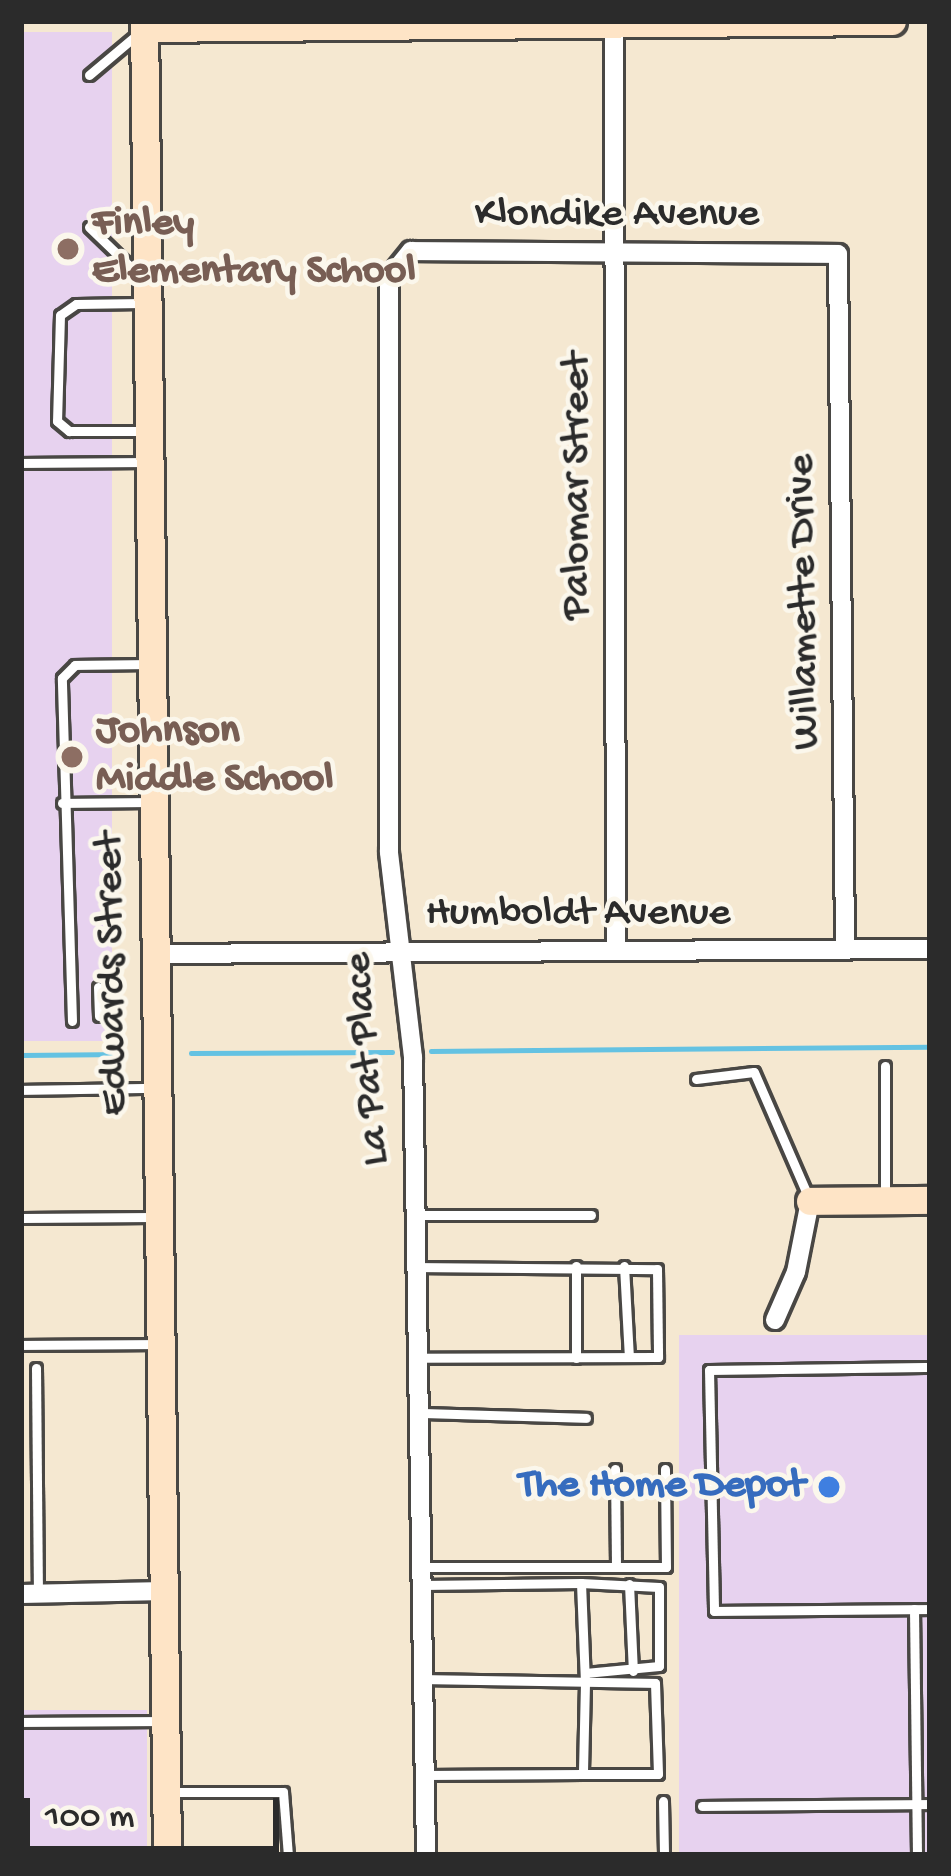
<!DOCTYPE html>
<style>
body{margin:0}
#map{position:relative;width:951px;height:1876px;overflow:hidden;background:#f5e8d1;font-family:"Gochi Hand",sans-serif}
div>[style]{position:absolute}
.built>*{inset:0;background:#e7d2ef;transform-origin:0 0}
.stream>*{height:4.5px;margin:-2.25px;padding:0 2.25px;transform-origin:2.25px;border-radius:2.25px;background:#64c2e2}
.roads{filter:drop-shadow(3px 0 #494744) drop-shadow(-3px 0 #494744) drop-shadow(0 3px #494744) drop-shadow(0 -3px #494744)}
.lane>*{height:9px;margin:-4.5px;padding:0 4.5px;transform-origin:4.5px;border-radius:4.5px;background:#fff}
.street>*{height:18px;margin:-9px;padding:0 9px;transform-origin:9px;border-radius:9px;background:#fff}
.secondary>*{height:27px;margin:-13.5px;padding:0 13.5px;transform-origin:13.5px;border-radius:13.5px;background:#fee4c6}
.dots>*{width:33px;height:33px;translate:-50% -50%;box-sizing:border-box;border:6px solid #fbf7ec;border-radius:50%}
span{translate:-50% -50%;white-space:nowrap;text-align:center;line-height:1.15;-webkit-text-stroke:9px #fbf7ec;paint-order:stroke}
.street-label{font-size:42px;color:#2b2b2b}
.education-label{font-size:42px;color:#785e54;font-weight:700}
.left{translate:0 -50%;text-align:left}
.shop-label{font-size:42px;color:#366cbe;font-weight:700}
.right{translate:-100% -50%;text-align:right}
.frame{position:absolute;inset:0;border:24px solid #2b2b2b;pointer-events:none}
.scale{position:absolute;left:24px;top:1798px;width:255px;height:54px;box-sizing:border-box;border:6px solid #2b2b2b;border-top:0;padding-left:15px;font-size:36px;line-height:42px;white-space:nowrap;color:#2b2b2b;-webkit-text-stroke:9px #fbf7ec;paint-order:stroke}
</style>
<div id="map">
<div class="built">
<i style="left:21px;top:32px;width:91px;height:1009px"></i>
<i style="left:930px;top:1335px;width:520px;height:251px;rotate:90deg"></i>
<i style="left:147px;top:1710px;width:145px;height:126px;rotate:90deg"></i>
</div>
<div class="stream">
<i style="left:431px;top:1051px;width:499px;rotate:-0.5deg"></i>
<i style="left:191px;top:1053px;width:201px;rotate:-0.3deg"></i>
<i style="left:21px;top:1055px;width:104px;rotate:-0.6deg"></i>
</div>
<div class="roads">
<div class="lane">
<i style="left:89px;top:75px;width:67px;rotate:-40.1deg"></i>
<i style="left:89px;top:227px;width:72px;rotate:43.9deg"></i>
<i style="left:142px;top:303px;width:66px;rotate:179.1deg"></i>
<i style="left:76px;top:304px;width:19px;rotate:145deg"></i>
<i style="left:60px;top:315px;width:106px;rotate:91.6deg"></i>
<i style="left:57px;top:421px;width:16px;rotate:40deg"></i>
<i style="left:69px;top:431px;width:74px"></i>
<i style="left:21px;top:463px;width:123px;rotate:-0.5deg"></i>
<i style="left:62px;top:803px;width:85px;rotate:-0.7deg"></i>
<i style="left:98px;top:987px;width:29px;rotate:88deg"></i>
<i style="left:72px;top:1021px;width:343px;rotate:-91.7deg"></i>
<i style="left:62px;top:678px;width:18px;rotate:-45deg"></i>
<i style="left:75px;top:665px;width:72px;rotate:-0.8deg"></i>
<i style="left:885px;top:1066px;width:133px;rotate:90deg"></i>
<i style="left:696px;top:1079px;width:58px;rotate:-6.9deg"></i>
<i style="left:754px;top:1072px;width:135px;rotate:66.5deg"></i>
<i style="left:21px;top:1090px;width:133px;rotate:-0.9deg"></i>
<i style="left:416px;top:1215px;width:175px"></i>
<i style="left:21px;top:1218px;width:132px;rotate:-0.4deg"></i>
<i style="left:576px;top:1266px;width:92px;rotate:90deg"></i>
<i style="left:624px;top:1266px;width:91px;rotate:86.9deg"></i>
<i style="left:416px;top:1267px;width:241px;rotate:0.5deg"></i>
<i style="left:657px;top:1269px;width:88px;rotate:89.3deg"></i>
<i style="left:658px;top:1357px;width:240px;rotate:179.8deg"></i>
<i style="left:21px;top:1345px;width:139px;rotate:-0.4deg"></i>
<i style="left:930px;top:1367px;width:221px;rotate:179.2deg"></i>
<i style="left:709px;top:1370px;width:241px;rotate:88.8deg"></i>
<i style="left:714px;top:1611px;width:216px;rotate:-0.5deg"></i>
<i style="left:36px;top:1368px;width:226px;rotate:89.5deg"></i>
<i style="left:419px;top:1413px;width:167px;rotate:1.7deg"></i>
<i style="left:615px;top:1469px;width:98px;rotate:89.4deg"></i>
<i style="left:422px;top:1567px;width:244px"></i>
<i style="left:666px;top:1567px;width:98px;rotate:-90.6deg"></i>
<i style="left:581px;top:1583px;width:78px;rotate:2.9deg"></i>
<i style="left:659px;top:1587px;width:79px;rotate:90deg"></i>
<i style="left:659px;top:1666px;width:74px;rotate:174.6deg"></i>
<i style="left:629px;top:1584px;width:87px;rotate:87.4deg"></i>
<i style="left:422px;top:1585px;width:159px;rotate:-0.7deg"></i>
<i style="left:581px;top:1583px;width:100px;rotate:87.7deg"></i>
<i style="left:585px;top:1683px;width:91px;rotate:91.3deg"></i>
<i style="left:583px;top:1774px;width:158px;rotate:179.6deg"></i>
<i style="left:914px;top:1609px;width:246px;rotate:89.3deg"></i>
<i style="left:424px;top:1679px;width:231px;rotate:1deg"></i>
<i style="left:655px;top:1683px;width:91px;rotate:88.1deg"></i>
<i style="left:658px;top:1774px;width:75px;rotate:180deg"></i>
<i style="left:21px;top:1722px;width:140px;rotate:-0.4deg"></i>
<i style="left:172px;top:1792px;width:111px"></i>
<i style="left:283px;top:1792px;width:63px;rotate:85.5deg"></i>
<i style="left:663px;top:1801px;width:54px;rotate:88.9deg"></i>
<i style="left:702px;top:1806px;width:228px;rotate:-0.5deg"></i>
</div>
<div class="street">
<i style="left:614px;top:21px;width:930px;rotate:89.88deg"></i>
<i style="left:155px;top:954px;width:775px;rotate:-0.37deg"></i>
<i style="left:775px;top:1320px;width:52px;rotate:-66.4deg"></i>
<i style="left:796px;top:1272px;width:72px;rotate:-78.8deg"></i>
<i style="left:21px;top:1594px;width:144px;rotate:-1.2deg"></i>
<i style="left:426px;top:1855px;width:798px;rotate:-90.93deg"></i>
<i style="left:413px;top:1057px;width:206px;rotate:-96.7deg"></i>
<i style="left:389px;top:852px;width:574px;rotate:-90deg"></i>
<i style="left:389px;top:278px;width:35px;rotate:-51deg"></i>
<i style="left:411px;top:251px;width:427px;rotate:0.4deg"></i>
<i style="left:838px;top:254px;width:695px;rotate:89.42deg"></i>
</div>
<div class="secondary">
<i style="left:144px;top:21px;width:1834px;rotate:89.28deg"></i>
<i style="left:144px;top:28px;width:748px;rotate:-0.54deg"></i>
<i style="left:810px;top:1201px;width:120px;rotate:-0.5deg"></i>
</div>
</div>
<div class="dots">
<i style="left:68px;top:249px;background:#8d6e63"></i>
<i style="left:72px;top:757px;background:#8d6e63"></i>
<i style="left:829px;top:1487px;background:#3f7fe0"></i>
</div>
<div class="street-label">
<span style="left:617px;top:216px">Klondike Avenue</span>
<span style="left:579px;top:486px;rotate:-90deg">Palomar Street</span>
<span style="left:806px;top:602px;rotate:-91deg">Willamette Drive</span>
<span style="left:578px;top:915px">Humboldt Avenue</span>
<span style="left:114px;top:974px;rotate:-91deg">Edwards Street</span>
<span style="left:369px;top:1059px;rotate:-95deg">La Pat Place</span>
</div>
<div class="education-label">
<span class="left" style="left:92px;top:249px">Finley<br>Elementary School</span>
<span class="left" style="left:96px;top:757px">Johnson<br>Middle School</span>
</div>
<div class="shop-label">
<span class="right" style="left:805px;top:1487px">The Home Depot</span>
</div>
<div class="frame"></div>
<div class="scale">100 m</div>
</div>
